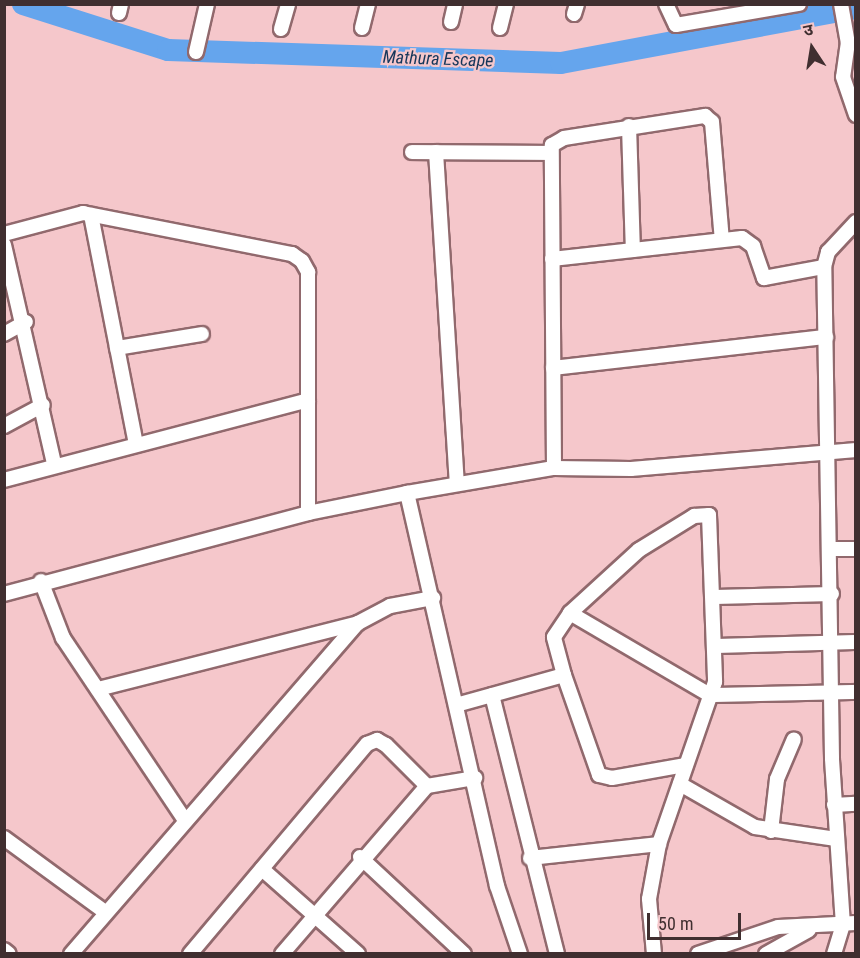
<!DOCTYPE html>
<meta charset="utf-8">
<style>
body{margin:0}
#map{position:relative;width:860px;height:958px;overflow:hidden;background:#f5c7cb;font-family:"Roboto Condensed","Noto Sans Devanagari",sans-serif}
div>[style]{position:absolute}
.river>*{height:22px;margin:-11px;padding:0 11px;transform-origin:11px;border-radius:11px;background:#65a5ed}
.roads{filter:drop-shadow(2px 0 #91696d) drop-shadow(-2px 0 #91696d) drop-shadow(0 2px #91696d) drop-shadow(0 -2px #91696d)}
.minor>*{height:14px;margin:-7px;padding:0 7px;transform-origin:7px;border-radius:7px;background:#fff}
span{translate:-50% -50%;white-space:nowrap;text-align:center;line-height:1.15;-webkit-text-stroke:4.5px #f5c7cb;paint-order:stroke}
.water-label{font-size:18px;color:#15365a;font-style:italic}
.frame{position:absolute;inset:0;border:6px solid #402f30;pointer-events:none}
.north{position:absolute;left:782px;top:18px;width:60px;height:60px;-webkit-text-stroke:4px #f5c7cb;paint-order:stroke;rotate:348deg;font-size:16px;font-weight:700;line-height:24px;text-align:center;color:#402f30}
.north::after{content:'';display:block;margin:auto;width:21px;height:27px;background:#402f30;clip-path:polygon(50% 0,100% 100%,50% 72%,0 100%)}
.scale{position:absolute;left:647px;top:913px;width:94px;height:27px;box-sizing:border-box;border:3px solid #402f30;border-top:0;padding-left:8px;font-size:18px;line-height:21px;white-space:nowrap;color:#402f30;-webkit-text-stroke:4px #f5c7cb;paint-order:stroke}
</style>
<div id="map">
<div class="river">
<i style="left:23px;top:4px;width:152px;rotate:17.6deg"></i>
<i style="left:168px;top:50px;width:393px;rotate:1.9deg"></i>
<i style="left:561px;top:63px;width:300px;rotate:-10.6deg"></i>
</div>
<div class="roads">
<div class="minor">
<i style="left:666px;top:4px;width:23px;rotate:65deg"></i>
<i style="left:676px;top:25px;width:125px;rotate:-9.7deg"></i>
<i style="left:841px;top:4px;width:39px;rotate:80deg"></i>
<i style="left:848px;top:42px;width:35px;rotate:98deg"></i>
<i style="left:843px;top:77px;width:40px;rotate:71.1deg"></i>
<i style="left:119px;top:13px;width:9px;rotate:-77deg"></i>
<i style="left:574px;top:14px;width:10px;rotate:-73deg"></i>
<i style="left:451px;top:22px;width:18px;rotate:-77deg"></i>
<i style="left:362px;top:28px;width:25px;rotate:-76deg"></i>
<i style="left:500px;top:28px;width:25px;rotate:-76deg"></i>
<i style="left:281px;top:29px;width:26px;rotate:-74deg"></i>
<i style="left:196px;top:52px;width:49px;rotate:-77.1deg"></i>
<i style="left:629px;top:126px;width:124px;rotate:88.2deg"></i>
<i style="left:412px;top:152px;width:139px;rotate:0.4deg"></i>
<i style="left:436px;top:152px;width:331px;rotate:86.4deg"></i>
<i style="left:91px;top:215px;width:233px;rotate:78.9deg"></i>
<i style="left:4px;top:234px;width:82px;rotate:-14.9deg"></i>
<i style="left:83px;top:213px;width:213px;rotate:11.1deg"></i>
<i style="left:292px;top:254px;width:12px;rotate:35deg"></i>
<i style="left:302px;top:261px;width:13px;rotate:61deg"></i>
<i style="left:308px;top:272px;width:241px;rotate:90deg"></i>
<i style="left:4px;top:245px;width:225px;rotate:77.1deg"></i>
<i style="left:552px;top:259px;width:191px;rotate:-6.3deg"></i>
<i style="left:742px;top:238px;width:14px;rotate:36deg"></i>
<i style="left:753px;top:246px;width:34px;rotate:71deg"></i>
<i style="left:764px;top:278px;width:61px;rotate:-10.4deg"></i>
<i style="left:4px;top:334px;width:25px;rotate:-29deg"></i>
<i style="left:117px;top:348px;width:86px;rotate:-9.4deg"></i>
<i style="left:553px;top:368px;width:275px;rotate:-6.5deg"></i>
<i style="left:4px;top:426px;width:44px;rotate:-28.3deg"></i>
<i style="left:554px;top:468px;width:323px;rotate:-90.4deg"></i>
<i style="left:552px;top:145px;width:14px;rotate:-30deg"></i>
<i style="left:564px;top:138px;width:143px;rotate:-8.9deg"></i>
<i style="left:705px;top:116px;width:9px;rotate:41deg"></i>
<i style="left:712px;top:122px;width:118px;rotate:85.2deg"></i>
<i style="left:4px;top:480px;width:314px;rotate:-14.7deg"></i>
<i style="left:407px;top:493px;width:149px;rotate:-9.7deg"></i>
<i style="left:554px;top:468px;width:77px;rotate:0.7deg"></i>
<i style="left:631px;top:469px;width:226px;rotate:-4.8deg"></i>
<i style="left:832px;top:549px;width:24px"></i>
<i style="left:41px;top:581px;width:61px;rotate:68.9deg"></i>
<i style="left:63px;top:638px;width:219px;rotate:56.2deg"></i>
<i style="left:4px;top:594px;width:315px;rotate:-14.9deg"></i>
<i style="left:308px;top:513px;width:101px;rotate:-11.4deg"></i>
<i style="left:407px;top:493px;width:403px;rotate:77.1deg"></i>
<i style="left:497px;top:886px;width:72px;rotate:71.3deg"></i>
<i style="left:715px;top:597px;width:117px;rotate:-1.5deg"></i>
<i style="left:570px;top:613px;width:93px;rotate:-42.4deg"></i>
<i style="left:639px;top:550px;width:65px;rotate:-31.7deg"></i>
<i style="left:694px;top:516px;width:15px;rotate:-4deg"></i>
<i style="left:709px;top:515px;width:167px;rotate:87.9deg"></i>
<i style="left:715px;top:682px;width:171px;rotate:109.1deg"></i>
<i style="left:659px;top:844px;width:56px;rotate:100.3deg"></i>
<i style="left:649px;top:899px;width:55px;rotate:84.8deg"></i>
<i style="left:715px;top:646px;width:141px;rotate:-1.6deg"></i>
<i style="left:564px;top:675px;width:106px;rotate:70.7deg"></i>
<i style="left:599px;top:775px;width:13px;rotate:13deg"></i>
<i style="left:612px;top:778px;width:75px;rotate:-10deg"></i>
<i style="left:98px;top:689px;width:268px;rotate:-14.2deg"></i>
<i style="left:492px;top:695px;width:267px;rotate:75.9deg"></i>
<i style="left:456px;top:705px;width:112px;rotate:-15.5deg"></i>
<i style="left:564px;top:675px;width:39px;rotate:-105deg"></i>
<i style="left:554px;top:637px;width:29px;rotate:-56deg"></i>
<i style="left:570px;top:613px;width:162px;rotate:30.4deg"></i>
<i style="left:710px;top:695px;width:146px;rotate:-1.2deg"></i>
<i style="left:680px;top:784px;width:86px;rotate:29.8deg"></i>
<i style="left:755px;top:827px;width:82px;rotate:8.4deg"></i>
<i style="left:834px;top:805px;width:22px;rotate:-3deg"></i>
<i style="left:771px;top:831px;width:52px;rotate:-83.4deg"></i>
<i style="left:777px;top:779px;width:43px;rotate:-67deg"></i>
<i style="left:4px;top:838px;width:125px;rotate:36.2deg"></i>
<i style="left:360px;top:857px;width:142px;rotate:43deg"></i>
<i style="left:530px;top:858px;width:130px;rotate:-6.2deg"></i>
<i style="left:262px;top:869px;width:128px;rotate:41.5deg"></i>
<i style="left:4px;top:950px;width:6px;rotate:39deg"></i>
<i style="left:71px;top:954px;width:438px;rotate:-49.1deg"></i>
<i style="left:358px;top:623px;width:36px;rotate:-28deg"></i>
<i style="left:390px;top:606px;width:44px;rotate:-10.5deg"></i>
<i style="left:190px;top:954px;width:275px;rotate:-49.9deg"></i>
<i style="left:367px;top:744px;width:11px;rotate:-22deg"></i>
<i style="left:377px;top:740px;width:10px;rotate:29deg"></i>
<i style="left:386px;top:745px;width:58px;rotate:45deg"></i>
<i style="left:282px;top:954px;width:222px;rotate:-49.2deg"></i>
<i style="left:427px;top:786px;width:49px;rotate:-9.5deg"></i>
<i style="left:698px;top:954px;width:84px;rotate:-18.6deg"></i>
<i style="left:778px;top:927px;width:78px;rotate:-2.9deg"></i>
<i style="left:766px;top:954px;width:49px;rotate:-29.2deg"></i>
<i style="left:834px;top:954px;width:30px;rotate:-73deg"></i>
<i style="left:843px;top:925px;width:167px;rotate:-93.8deg"></i>
<i style="left:832px;top:758px;width:491px;rotate:-90.9deg"></i>
<i style="left:824px;top:267px;width:16px;rotate:-75deg"></i>
<i style="left:828px;top:252px;width:41px;rotate:-47deg"></i>
</div>
</div>
<div class="water-label">
<span style="left:438px;top:59px;rotate:2deg">Mathura Escape</span>
</div>
<div class="frame"></div>
<div class="north">उ</div>
<div class="scale">50 m</div>
</div>
